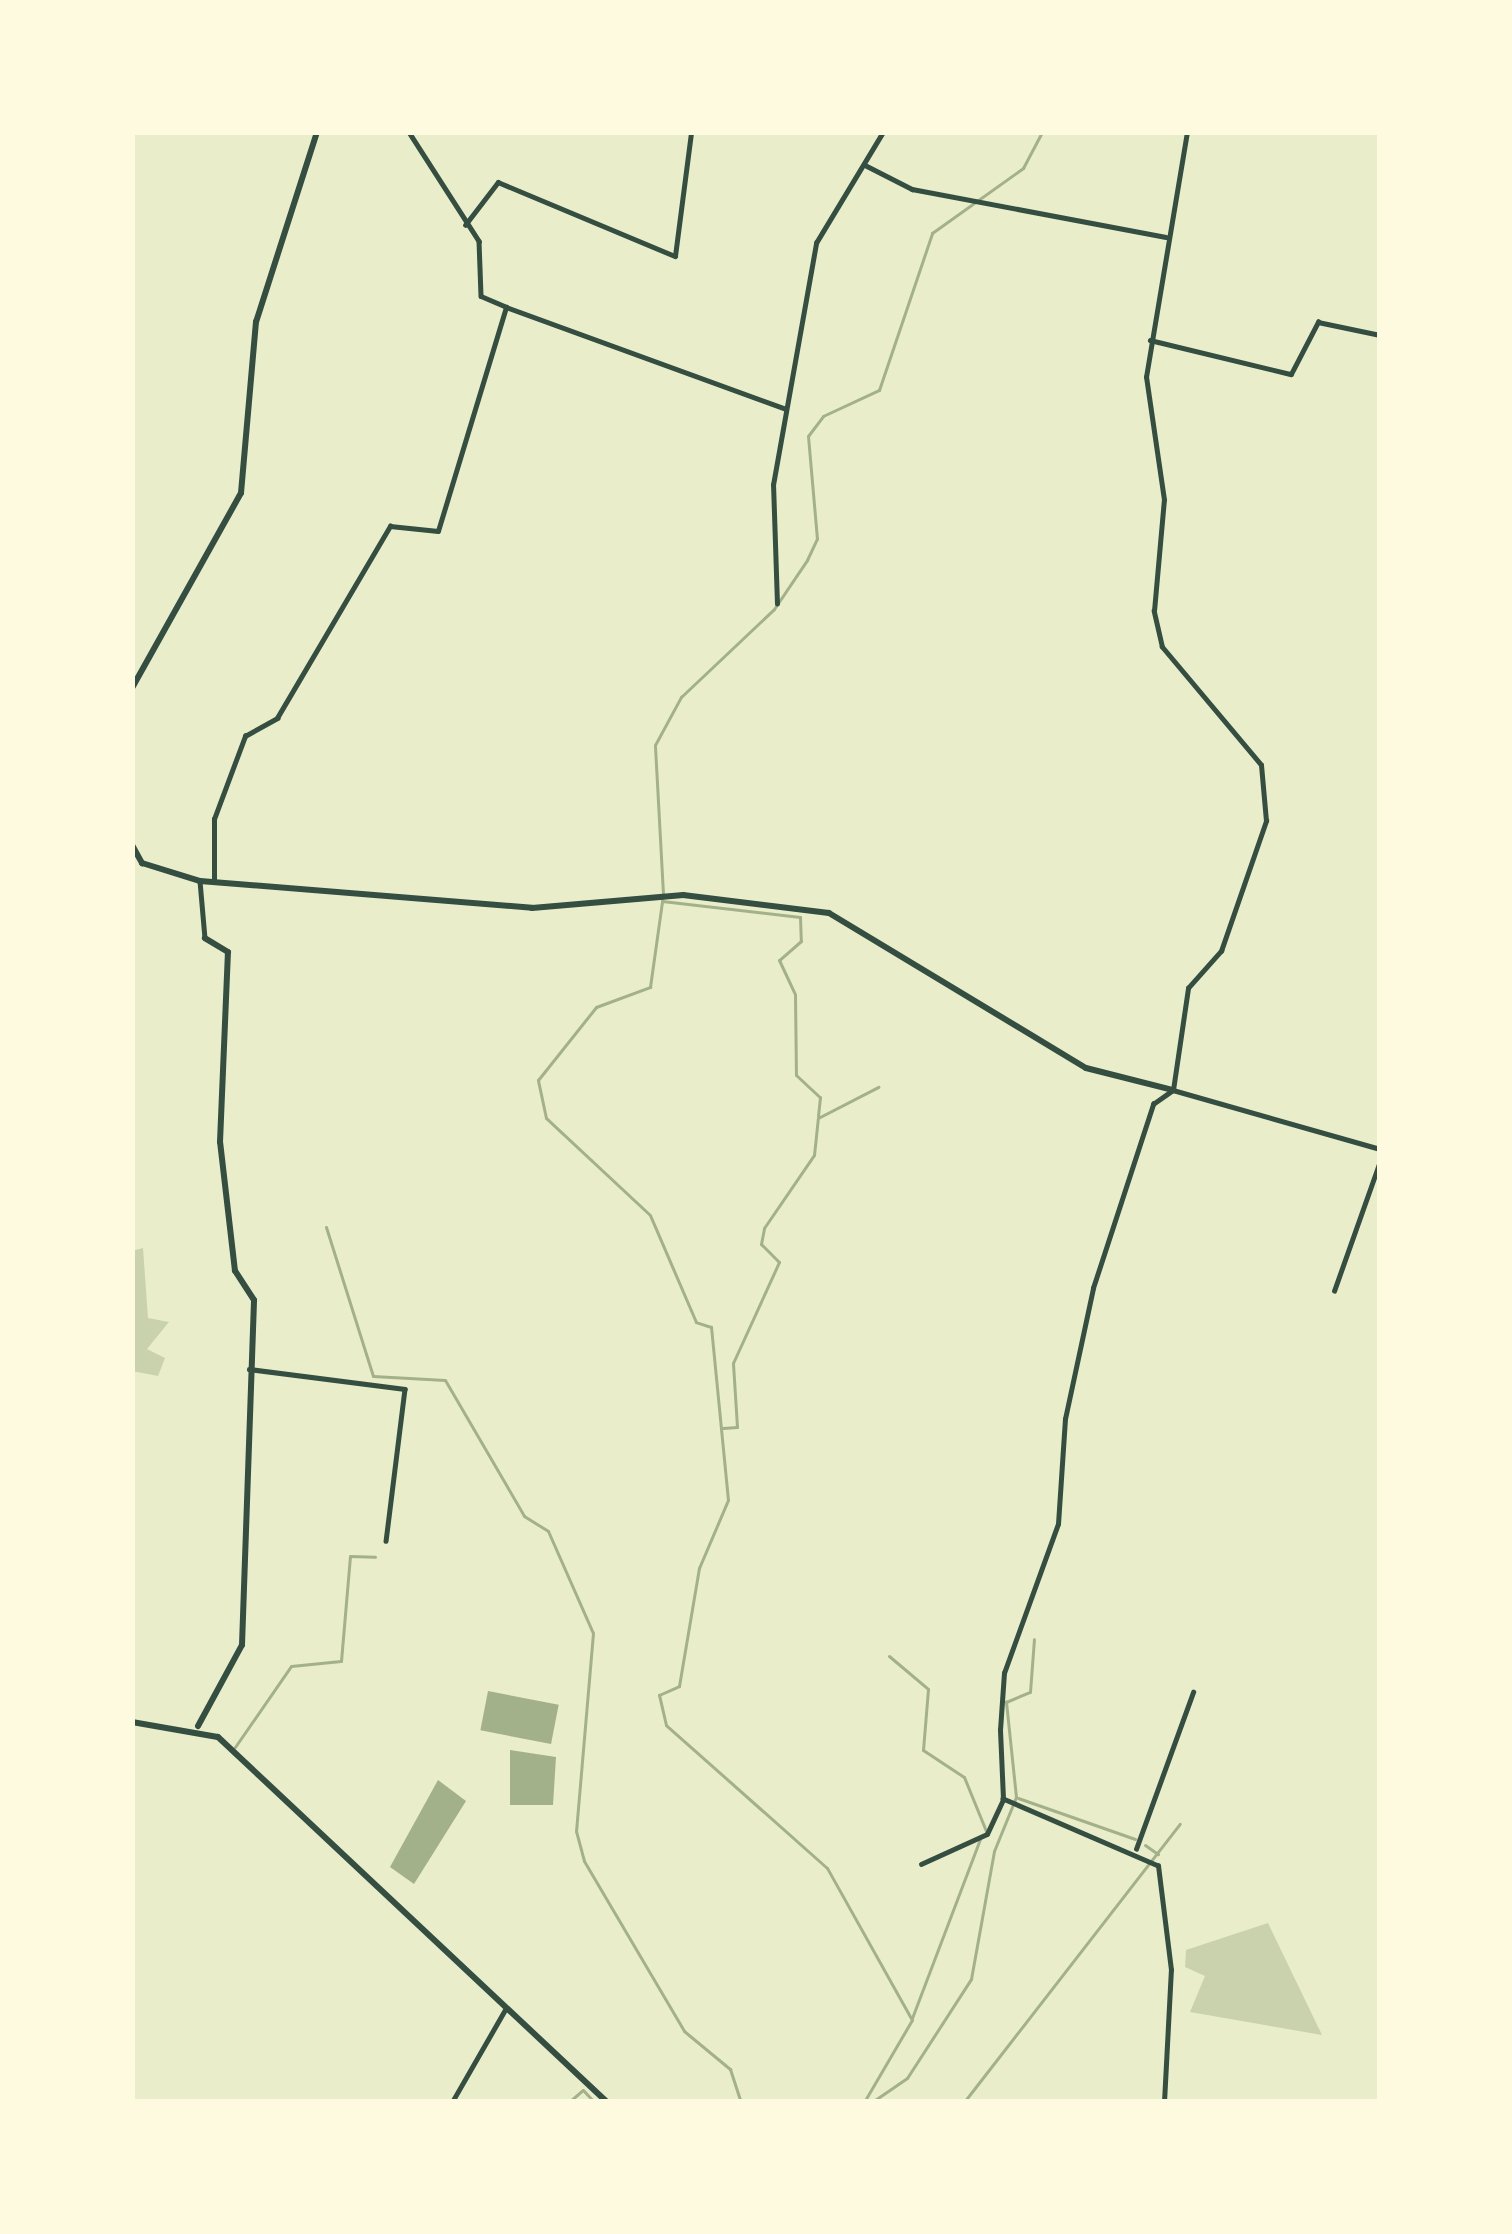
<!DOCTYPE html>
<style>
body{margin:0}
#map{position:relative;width:1512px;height:2234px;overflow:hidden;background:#e9edc9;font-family:Raleway,sans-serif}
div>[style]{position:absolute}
.green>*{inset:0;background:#cad2ad}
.water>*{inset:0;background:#a3b18a;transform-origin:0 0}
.stream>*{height:3px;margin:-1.5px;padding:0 1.5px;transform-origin:1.5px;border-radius:1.5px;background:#a3b18a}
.minor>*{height:4.5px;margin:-2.25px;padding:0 2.25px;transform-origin:2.25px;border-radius:2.25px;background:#344e41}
.tertiary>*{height:6px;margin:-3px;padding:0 3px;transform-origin:3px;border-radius:3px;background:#344e41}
span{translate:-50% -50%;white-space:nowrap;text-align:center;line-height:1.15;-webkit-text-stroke:10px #fefae0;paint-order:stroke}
.frame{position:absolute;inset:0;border:135px solid #fefae0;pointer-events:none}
</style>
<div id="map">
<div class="green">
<i style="clip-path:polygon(143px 1248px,148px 1318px,169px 1322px,147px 1349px,165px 1358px,158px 1376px,132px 1371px,132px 1251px)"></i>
<i style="clip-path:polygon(1268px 1923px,1322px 2035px,1190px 2012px,1205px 1976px,1185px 1967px,1186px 1950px)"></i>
</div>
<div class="water">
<i style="left:488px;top:1691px;width:72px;height:40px;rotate:11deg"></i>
<i style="clip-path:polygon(510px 1750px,556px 1757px,553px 1805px,510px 1805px)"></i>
<i style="clip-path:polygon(438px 1780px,466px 1801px,414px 1884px,390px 1867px)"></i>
</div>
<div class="stream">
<i style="left:662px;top:901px;width:139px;rotate:6.6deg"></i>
<i style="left:800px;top:917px;width:24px;rotate:88deg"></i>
<i style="left:801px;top:941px;width:29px;rotate:139deg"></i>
<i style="left:779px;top:960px;width:38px;rotate:65deg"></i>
<i style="left:795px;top:995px;width:80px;rotate:89.3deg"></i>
<i style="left:796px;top:1075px;width:33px;rotate:43deg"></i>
<i style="left:820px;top:1097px;width:19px;rotate:96deg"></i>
<i style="left:326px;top:1227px;width:156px;rotate:72.5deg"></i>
<i style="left:373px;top:1376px;width:72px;rotate:3.2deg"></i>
<i style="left:445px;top:1380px;width:157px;rotate:59.8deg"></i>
<i style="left:524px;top:1516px;width:28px;rotate:32deg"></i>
<i style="left:548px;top:1531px;width:111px;rotate:66.2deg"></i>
<i style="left:593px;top:1633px;width:199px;rotate:94.9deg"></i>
<i style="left:576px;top:1831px;width:31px;rotate:75deg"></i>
<i style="left:584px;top:1861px;width:197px;rotate:59.5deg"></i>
<i style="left:684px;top:2031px;width:60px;rotate:39.6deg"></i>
<i style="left:730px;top:2069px;width:35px;rotate:72deg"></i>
<i style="left:723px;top:1428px;width:14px;rotate:-4deg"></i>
<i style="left:737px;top:1427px;width:64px;rotate:-93.6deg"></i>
<i style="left:733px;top:1363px;width:111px;rotate:-65.5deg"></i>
<i style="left:779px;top:1262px;width:25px;rotate:-135deg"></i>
<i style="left:761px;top:1244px;width:16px;rotate:-79deg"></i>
<i style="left:764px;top:1228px;width:88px;rotate:-55.6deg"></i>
<i style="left:814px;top:1155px;width:37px;rotate:-84deg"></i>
<i style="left:818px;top:1118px;width:68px;rotate:-27.3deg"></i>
<i style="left:889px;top:1656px;width:51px;rotate:40.2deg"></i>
<i style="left:928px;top:1689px;width:61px;rotate:94.7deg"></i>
<i style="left:923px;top:1750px;width:49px;rotate:33.4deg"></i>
<i style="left:964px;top:1777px;width:58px;rotate:67.8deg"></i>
<i style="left:235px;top:1747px;width:98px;rotate:-55.3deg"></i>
<i style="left:291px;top:1666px;width:50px;rotate:-5.7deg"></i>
<i style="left:341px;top:1661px;width:105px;rotate:-85.1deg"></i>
<i style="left:350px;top:1556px;width:25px;rotate:2deg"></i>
<i style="left:1018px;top:1798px;width:124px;rotate:19.3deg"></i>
<i style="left:1145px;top:1845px;width:16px;rotate:35deg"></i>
<i style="left:912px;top:2018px;width:191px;rotate:-69.2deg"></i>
<i style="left:569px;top:2102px;width:18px;rotate:-41deg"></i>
<i style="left:583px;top:2090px;width:16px;rotate:47deg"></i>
<i style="left:864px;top:2102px;width:95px;rotate:-59.7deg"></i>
<i style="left:912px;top:2020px;width:174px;rotate:-119.2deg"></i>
<i style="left:827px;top:1868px;width:215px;rotate:-138.4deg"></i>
<i style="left:666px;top:1725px;width:31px;rotate:-103deg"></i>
<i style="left:659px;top:1695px;width:22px;rotate:-24deg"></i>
<i style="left:679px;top:1686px;width:120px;rotate:-80.4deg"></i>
<i style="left:699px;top:1568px;width:74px;rotate:-66.9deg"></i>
<i style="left:728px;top:1500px;width:174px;rotate:-95.6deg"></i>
<i style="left:711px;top:1327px;width:16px;rotate:-162deg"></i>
<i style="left:696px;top:1322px;width:116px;rotate:-113.3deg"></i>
<i style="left:650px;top:1215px;width:142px;rotate:-137deg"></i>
<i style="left:546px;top:1118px;width:39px;rotate:-102deg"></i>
<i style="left:538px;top:1080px;width:93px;rotate:-51.5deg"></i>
<i style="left:596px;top:1007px;width:58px;rotate:-20.3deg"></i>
<i style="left:650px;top:987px;width:94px;rotate:-82deg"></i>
<i style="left:663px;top:894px;width:149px;rotate:-93.1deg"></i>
<i style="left:655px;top:745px;width:55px;rotate:-61.6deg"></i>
<i style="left:681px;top:697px;width:128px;rotate:-43.4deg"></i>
<i style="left:774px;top:609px;width:59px;rotate:-56deg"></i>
<i style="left:807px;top:560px;width:23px;rotate:-65deg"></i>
<i style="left:817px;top:539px;width:103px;rotate:-95deg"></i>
<i style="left:808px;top:436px;width:25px;rotate:-53deg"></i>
<i style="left:823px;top:416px;width:62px;rotate:-24.9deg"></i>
<i style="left:879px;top:390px;width:166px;rotate:-71.3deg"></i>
<i style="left:932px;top:233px;width:112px;rotate:-35.5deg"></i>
<i style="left:1023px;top:168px;width:41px;rotate:-62.2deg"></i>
<i style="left:872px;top:2102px;width:42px;rotate:-34.4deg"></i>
<i style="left:907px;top:2078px;width:118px;rotate:-57.1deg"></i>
<i style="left:971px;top:1979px;width:130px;rotate:-79.8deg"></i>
<i style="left:994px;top:1851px;width:58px;rotate:-67.8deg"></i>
<i style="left:1016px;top:1797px;width:96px;rotate:-96deg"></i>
<i style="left:1006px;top:1702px;width:26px;rotate:-23deg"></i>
<i style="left:1030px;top:1692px;width:53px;rotate:-85.7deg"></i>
<i style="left:964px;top:2102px;width:352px;rotate:-52.2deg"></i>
</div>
<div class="minor">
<i style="left:409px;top:132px;width:130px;rotate:57.3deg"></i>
<i style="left:479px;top:241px;width:55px;rotate:87.9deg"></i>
<i style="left:481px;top:296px;width:25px;rotate:23deg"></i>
<i style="left:865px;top:165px;width:53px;rotate:27.1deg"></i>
<i style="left:912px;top:189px;width:258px;rotate:10.7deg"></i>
<i style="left:465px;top:225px;width:54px;rotate:-52.5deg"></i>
<i style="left:498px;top:182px;width:192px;rotate:22.7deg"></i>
<i style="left:675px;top:256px;width:125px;rotate:-82.6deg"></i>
<i style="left:1150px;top:340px;width:145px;rotate:13.6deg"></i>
<i style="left:1291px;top:374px;width:59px;rotate:-62.6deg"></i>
<i style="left:1318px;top:322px;width:63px;rotate:11.8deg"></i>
<i style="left:777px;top:604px;width:119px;rotate:-91.9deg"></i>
<i style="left:773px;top:485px;width:246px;rotate:-79.9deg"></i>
<i style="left:816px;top:243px;width:130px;rotate:-58.9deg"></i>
<i style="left:200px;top:881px;width:57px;rotate:85deg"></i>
<i style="left:214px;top:881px;width:62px;rotate:-90deg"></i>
<i style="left:214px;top:819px;width:89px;rotate:-69.5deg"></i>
<i style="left:245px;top:736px;width:37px;rotate:-29deg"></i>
<i style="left:277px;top:718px;width:223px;rotate:-59.5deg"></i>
<i style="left:390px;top:526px;width:48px;rotate:5.9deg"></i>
<i style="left:438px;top:531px;width:234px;rotate:-73.1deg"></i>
<i style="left:506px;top:307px;width:296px;rotate:20deg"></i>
<i style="left:1173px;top:1090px;width:215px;rotate:15.9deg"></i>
<i style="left:1334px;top:1291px;width:138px;rotate:-70.5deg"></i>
<i style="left:249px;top:1369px;width:157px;rotate:7.3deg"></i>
<i style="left:405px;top:1389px;width:153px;rotate:97.1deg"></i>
<i style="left:1136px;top:1849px;width:167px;rotate:-70deg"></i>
<i style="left:921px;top:1864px;width:72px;rotate:-24.4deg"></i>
<i style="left:987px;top:1834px;width:38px;rotate:-65deg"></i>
<i style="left:452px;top:2102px;width:108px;rotate:-60.1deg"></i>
<i style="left:1164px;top:2102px;width:132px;rotate:-87deg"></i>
<i style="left:1171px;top:1970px;width:105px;rotate:-97.1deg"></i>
<i style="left:1158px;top:1866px;width:169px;rotate:-156.6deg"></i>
<i style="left:1003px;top:1799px;width:69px;rotate:-92.5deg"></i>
<i style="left:1000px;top:1730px;width:57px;rotate:-86deg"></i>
<i style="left:1004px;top:1673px;width:158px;rotate:-70.1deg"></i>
<i style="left:1058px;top:1524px;width:105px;rotate:-86.2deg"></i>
<i style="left:1065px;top:1419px;width:134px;rotate:-77.9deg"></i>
<i style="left:1093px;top:1288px;width:194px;rotate:-71.9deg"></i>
<i style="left:1153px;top:1104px;width:24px;rotate:-35deg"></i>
<i style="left:1173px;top:1090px;width:103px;rotate:-81.6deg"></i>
<i style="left:1188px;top:988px;width:50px;rotate:-48.3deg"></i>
<i style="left:1221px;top:951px;width:138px;rotate:-70.9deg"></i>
<i style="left:1266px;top:821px;width:56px;rotate:-95.1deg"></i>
<i style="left:1261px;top:765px;width:154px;rotate:-130deg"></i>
<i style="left:1162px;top:647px;width:37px;rotate:-103deg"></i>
<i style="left:1154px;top:611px;width:111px;rotate:-84.9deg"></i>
<i style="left:1164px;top:500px;width:124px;rotate:-98.3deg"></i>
<i style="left:1146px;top:377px;width:248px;rotate:-80.5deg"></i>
</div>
<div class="tertiary">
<i style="left:132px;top:688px;width:223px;rotate:-60.8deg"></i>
<i style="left:241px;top:493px;width:172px;rotate:-85deg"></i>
<i style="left:256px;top:322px;width:200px;rotate:-72.2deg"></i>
<i style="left:132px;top:845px;width:21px;rotate:61deg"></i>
<i style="left:142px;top:863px;width:61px;rotate:17.2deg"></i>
<i style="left:200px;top:881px;width:333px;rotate:4.6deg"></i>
<i style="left:532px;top:908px;width:152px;rotate:-4.9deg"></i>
<i style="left:683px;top:895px;width:147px;rotate:7deg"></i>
<i style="left:829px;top:913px;width:300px;rotate:31.1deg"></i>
<i style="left:1086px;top:1068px;width:90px;rotate:14.2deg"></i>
<i style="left:132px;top:1722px;width:87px;rotate:9.9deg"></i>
<i style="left:218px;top:1737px;width:533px;rotate:43.18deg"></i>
<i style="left:198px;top:1726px;width:92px;rotate:-61.5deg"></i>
<i style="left:242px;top:1645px;width:345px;rotate:-88deg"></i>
<i style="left:254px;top:1300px;width:35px;rotate:-123deg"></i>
<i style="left:235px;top:1271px;width:130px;rotate:-96.6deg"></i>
<i style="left:220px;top:1142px;width:190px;rotate:-87.6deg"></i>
<i style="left:228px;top:952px;width:27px;rotate:-149deg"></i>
</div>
<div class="frame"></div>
</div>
